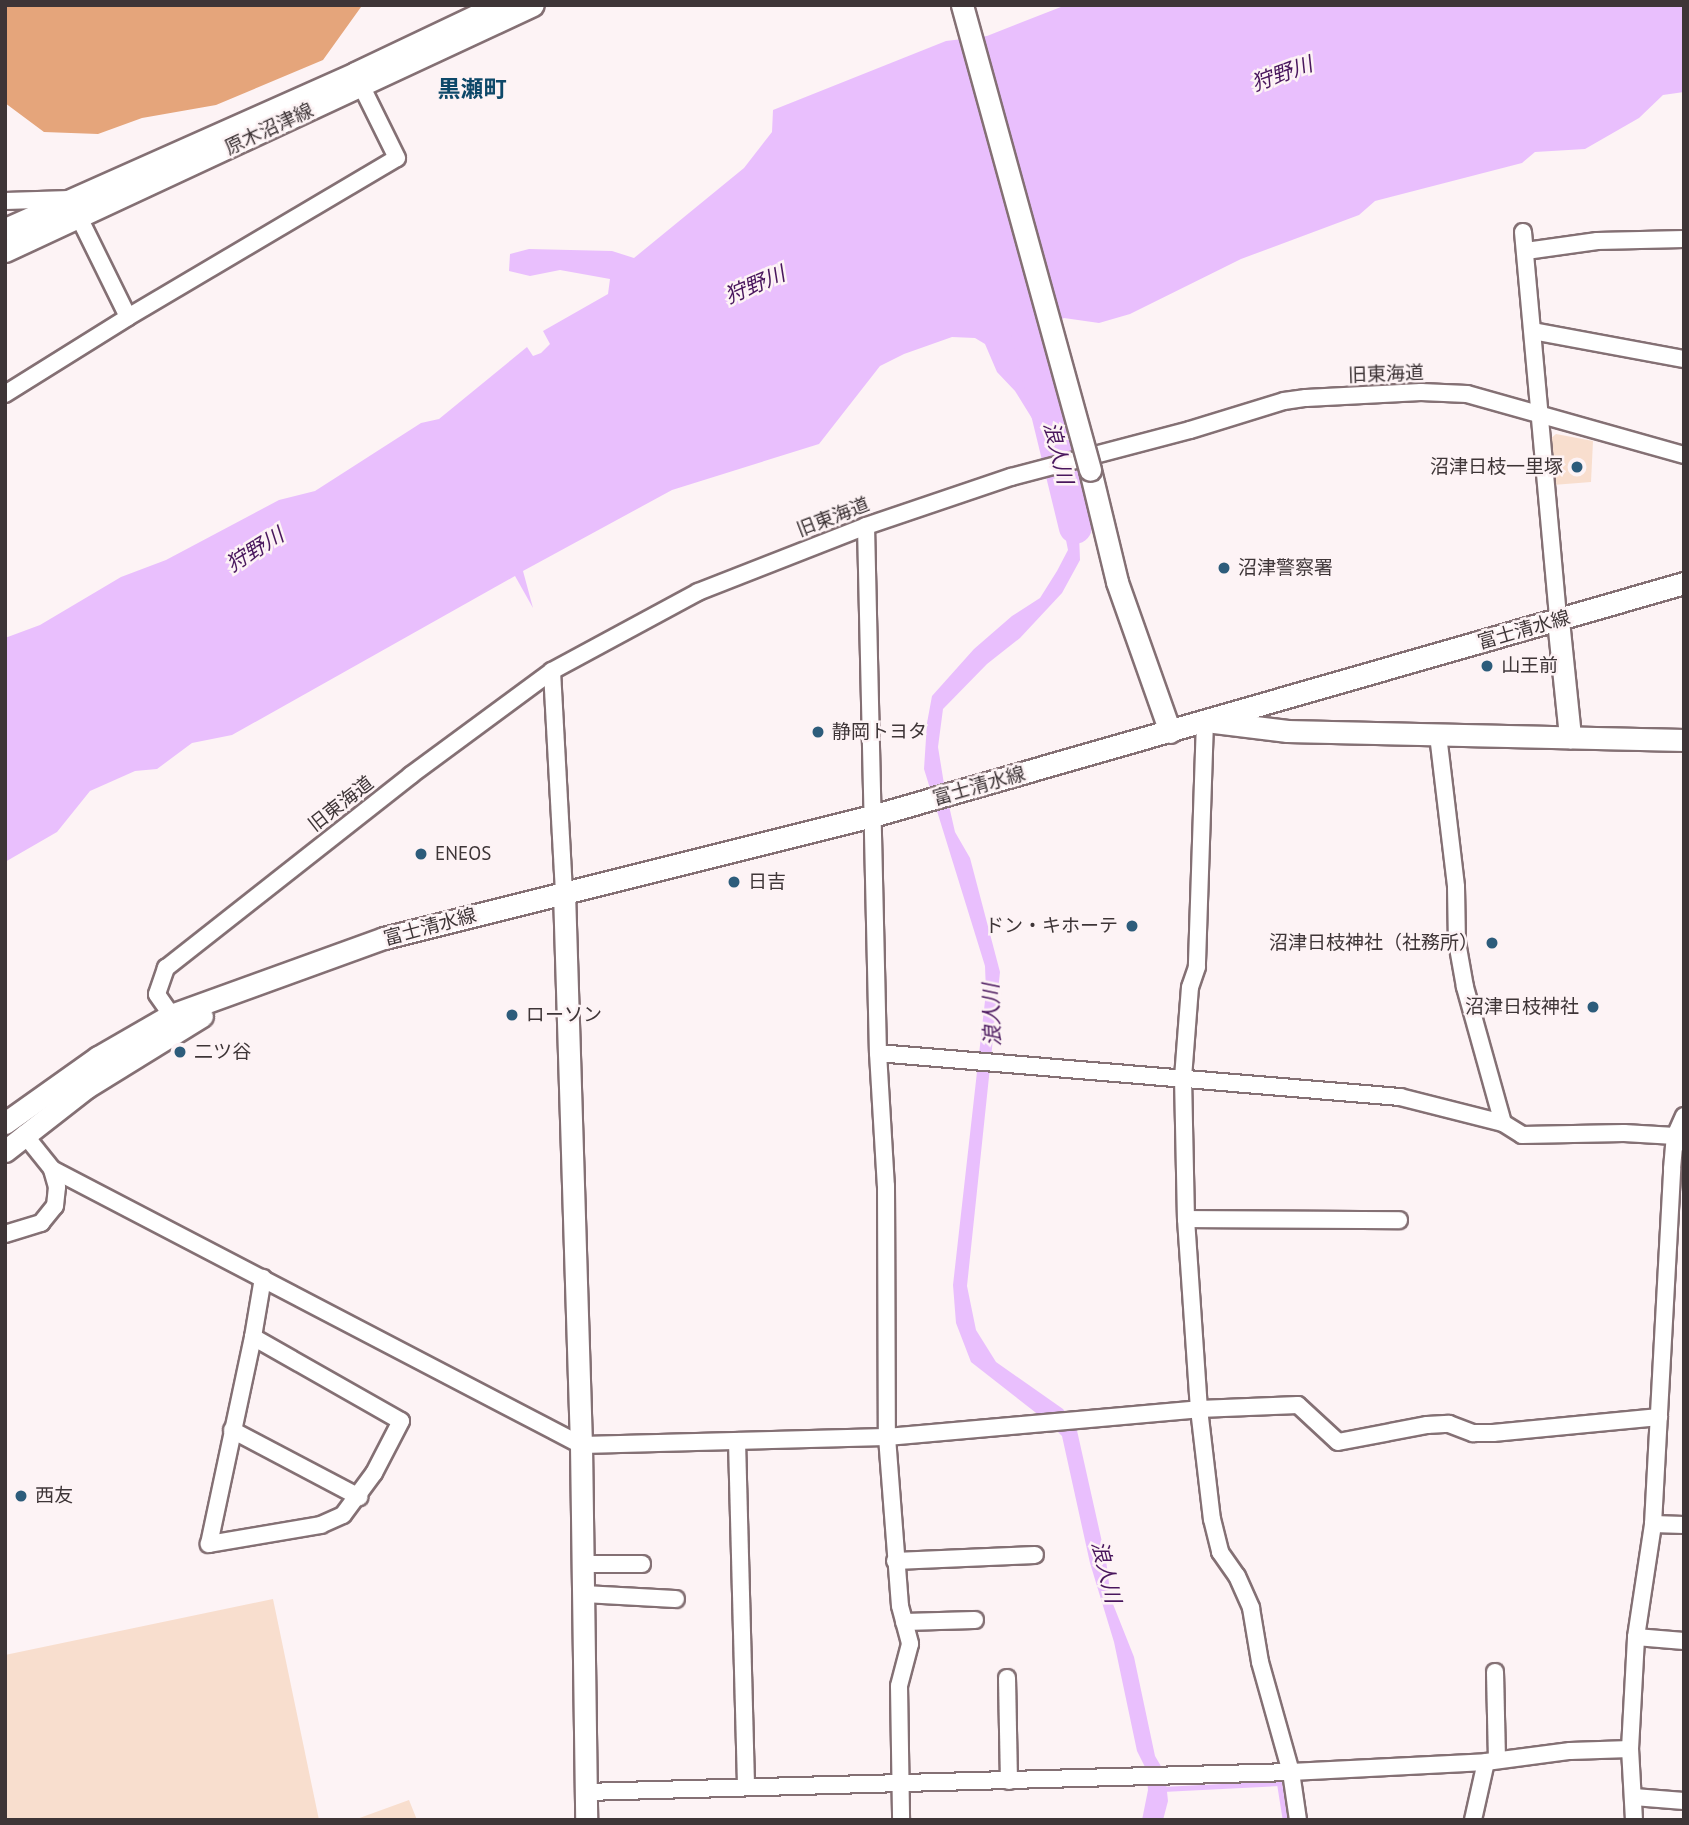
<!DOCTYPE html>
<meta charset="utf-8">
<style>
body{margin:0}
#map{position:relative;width:1689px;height:1825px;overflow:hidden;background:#fdf3f5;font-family:"PT Sans","Noto Sans JP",sans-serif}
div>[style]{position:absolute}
.green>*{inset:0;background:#f8dece}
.forest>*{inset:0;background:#e5a57b}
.water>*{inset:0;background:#e9bffd}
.stream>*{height:5px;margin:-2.5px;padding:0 2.5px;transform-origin:2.5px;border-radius:2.5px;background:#e9bffd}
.river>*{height:33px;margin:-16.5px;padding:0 16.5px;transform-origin:16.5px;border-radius:16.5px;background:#e9bffd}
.roads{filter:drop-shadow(2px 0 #847074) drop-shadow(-2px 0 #847074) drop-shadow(0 2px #847074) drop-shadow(0 -2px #847074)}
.street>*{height:16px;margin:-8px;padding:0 8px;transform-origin:8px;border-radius:8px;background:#fff}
.secondary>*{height:21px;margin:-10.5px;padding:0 10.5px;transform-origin:10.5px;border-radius:10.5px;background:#fff}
.bridges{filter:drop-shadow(2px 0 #847074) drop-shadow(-2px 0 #847074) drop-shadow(0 2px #847074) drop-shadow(0 -2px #847074)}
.secondary-bridge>*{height:21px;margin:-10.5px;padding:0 10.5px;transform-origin:10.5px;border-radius:10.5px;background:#fff}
.dots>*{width:19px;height:19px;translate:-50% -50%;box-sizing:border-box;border:4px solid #fdf3f5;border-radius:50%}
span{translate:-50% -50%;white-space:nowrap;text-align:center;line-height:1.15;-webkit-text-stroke:5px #fdf3f5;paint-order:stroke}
.street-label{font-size:19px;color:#3e3537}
.poi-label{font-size:19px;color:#3e3537}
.right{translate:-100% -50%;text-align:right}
.left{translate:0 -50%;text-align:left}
.water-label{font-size:21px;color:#49165d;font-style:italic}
.quarter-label{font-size:23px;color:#0d4869;font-weight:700}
.frame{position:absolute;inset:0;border:7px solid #3e3537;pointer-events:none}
</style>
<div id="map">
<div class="green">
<i style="clip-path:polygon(1556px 434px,1593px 441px,1591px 482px,1553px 485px,1549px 440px)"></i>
<i style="clip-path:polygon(273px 1599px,319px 1820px,5px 1820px,5px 1655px)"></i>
<i style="clip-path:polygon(409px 1800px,417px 1820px,354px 1820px)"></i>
</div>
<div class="forest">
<i style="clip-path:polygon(5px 5px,361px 5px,361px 7px,323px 60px,216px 105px,142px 118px,98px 134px,44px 132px,5px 103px)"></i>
</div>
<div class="water">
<i style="clip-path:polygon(1066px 5px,1684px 5px,1684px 92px,1663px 95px,1639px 118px,1585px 149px,1535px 152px,1522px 163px,1375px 201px,1359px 215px,1241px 259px,1130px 314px,1099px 323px,1064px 318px,1041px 329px,1035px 339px,1032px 387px,1038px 392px,1043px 414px,1033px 420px,1015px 391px,997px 372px,985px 344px,975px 338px,952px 337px,904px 354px,880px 366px,819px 444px,672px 490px,523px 571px,533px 608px,515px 576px,232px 735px,192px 743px,157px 769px,135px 771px,90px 791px,57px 832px,5px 862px,5px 638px,40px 625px,121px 577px,166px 560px,279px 500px,315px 491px,421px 423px,439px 419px,527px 347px,533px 356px,541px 353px,550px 344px,543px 331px,608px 294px,610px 279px,560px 270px,530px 276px,509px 271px,510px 254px,529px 249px,612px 251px,634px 258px,744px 168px,772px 132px,773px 110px,946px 41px,987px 36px)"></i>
<i style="clip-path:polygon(1067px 484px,1079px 534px,1080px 560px,1062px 593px,1020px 638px,987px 664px,943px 709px,938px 747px,944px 784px,955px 832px,970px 858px,1000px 972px,967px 1286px,976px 1330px,996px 1362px,1063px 1409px,1076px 1426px,1106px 1560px,1111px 1599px,1134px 1657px,1155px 1756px,1165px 1773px,1168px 1801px,1163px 1820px,1142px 1820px,1148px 1790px,1146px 1769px,1137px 1751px,1114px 1642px,1090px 1563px,1062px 1436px,1049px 1423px,971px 1362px,956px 1323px,953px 1285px,986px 992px,985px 966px,924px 769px,927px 723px,932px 696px,974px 649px,1012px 616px,1040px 598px,1057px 571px,1068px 550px,1056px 490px)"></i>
</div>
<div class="stream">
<i style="left:1162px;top:1789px;width:117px;rotate:-2.9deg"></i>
<i style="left:1279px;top:1783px;width:37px;rotate:81deg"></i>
</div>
<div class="river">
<i style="left:1023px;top:314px;width:219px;rotate:76.3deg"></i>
</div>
<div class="roads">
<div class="street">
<i style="left:5px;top:201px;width:65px;rotate:-1.8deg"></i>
<i style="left:70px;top:199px;width:131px;rotate:63.8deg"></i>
<i style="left:1523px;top:232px;width:390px;rotate:84.8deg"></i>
<i style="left:1526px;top:251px;width:72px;rotate:-8deg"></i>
<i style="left:1597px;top:241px;width:87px;rotate:-1.3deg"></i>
<i style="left:1533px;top:331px;width:154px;rotate:10.5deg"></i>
<i style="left:5px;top:394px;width:145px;rotate:-32deg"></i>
<i style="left:128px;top:317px;width:312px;rotate:-30.6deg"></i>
<i style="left:397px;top:158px;width:93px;rotate:-116.3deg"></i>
<i style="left:866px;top:526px;width:527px;rotate:88.7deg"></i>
<i style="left:878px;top:1053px;width:133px;rotate:86.6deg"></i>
<i style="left:886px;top:1186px;width:251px;rotate:89.8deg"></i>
<i style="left:887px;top:1437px;width:169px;rotate:85.6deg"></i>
<i style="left:900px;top:1606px;width:39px;rotate:75deg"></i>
<i style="left:910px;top:1644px;width:43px;rotate:104.7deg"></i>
<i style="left:899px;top:1686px;width:134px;rotate:89.1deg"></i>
<i style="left:552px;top:671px;width:221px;rotate:86.9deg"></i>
<i style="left:1205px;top:721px;width:246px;rotate:91.9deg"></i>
<i style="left:1197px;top:967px;width:21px;rotate:109deg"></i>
<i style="left:1190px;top:987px;width:90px;rotate:94.4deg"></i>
<i style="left:1183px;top:1077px;width:142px;rotate:88.8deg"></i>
<i style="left:1186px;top:1219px;width:190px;rotate:86.1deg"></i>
<i style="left:1199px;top:1409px;width:111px;rotate:83.3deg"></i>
<i style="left:1212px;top:1519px;width:34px;rotate:76deg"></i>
<i style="left:1220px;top:1552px;width:29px;rotate:55deg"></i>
<i style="left:1237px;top:1576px;width:35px;rotate:66deg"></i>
<i style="left:1251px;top:1608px;width:55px;rotate:80.5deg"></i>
<i style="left:1260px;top:1662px;width:114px;rotate:74.3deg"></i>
<i style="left:1291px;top:1772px;width:49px;rotate:81.7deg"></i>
<i style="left:1438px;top:735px;width:153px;rotate:83.2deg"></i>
<i style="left:1456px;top:887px;width:55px;rotate:89deg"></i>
<i style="left:1457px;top:942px;width:46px;rotate:79.9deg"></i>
<i style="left:1465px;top:987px;width:141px;rotate:74.4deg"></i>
<i style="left:177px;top:1023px;width:35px;rotate:-125deg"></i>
<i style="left:157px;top:994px;width:28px;rotate:-71deg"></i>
<i style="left:166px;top:968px;width:312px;rotate:-38.2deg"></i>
<i style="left:411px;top:775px;width:175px;rotate:-36.4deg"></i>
<i style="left:552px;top:671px;width:166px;rotate:-28.4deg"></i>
<i style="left:698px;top:592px;width:180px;rotate:-21.4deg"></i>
<i style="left:866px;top:526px;width:153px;rotate:-18.7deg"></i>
<i style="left:1011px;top:477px;width:185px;rotate:-14.7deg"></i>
<i style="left:1190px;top:430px;width:98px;rotate:-17.1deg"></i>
<i style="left:1284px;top:401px;width:22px;rotate:-8deg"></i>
<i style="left:1306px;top:398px;width:115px;rotate:-3deg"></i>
<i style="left:1421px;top:392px;width:46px;rotate:2.5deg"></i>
<i style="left:1467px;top:394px;width:225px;rotate:15.7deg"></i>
<i style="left:878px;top:1053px;width:524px;rotate:4.82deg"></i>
<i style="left:1400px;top:1097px;width:106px;rotate:14.2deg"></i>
<i style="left:1503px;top:1123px;width:22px;rotate:32deg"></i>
<i style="left:1522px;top:1135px;width:102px;rotate:-1.1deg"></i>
<i style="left:1624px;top:1133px;width:51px;rotate:3.4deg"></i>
<i style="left:1675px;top:1136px;width:11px;rotate:38deg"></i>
<i style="left:24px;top:1134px;width:45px;rotate:51.3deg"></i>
<i style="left:52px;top:1169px;width:597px;rotate:27.55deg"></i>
<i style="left:581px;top:1445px;width:306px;rotate:-1.5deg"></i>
<i style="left:887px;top:1437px;width:313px;rotate:-5.1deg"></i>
<i style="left:1199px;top:1409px;width:99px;rotate:-2.3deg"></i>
<i style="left:1298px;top:1405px;width:54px;rotate:42.8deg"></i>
<i style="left:1338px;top:1442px;width:91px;rotate:-10.8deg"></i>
<i style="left:1427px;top:1425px;width:22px;rotate:-3deg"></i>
<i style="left:1449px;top:1424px;width:26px;rotate:21deg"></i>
<i style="left:1473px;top:1433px;width:20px"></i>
<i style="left:1493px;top:1433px;width:167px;rotate:-5.5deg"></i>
<i style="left:1186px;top:1219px;width:213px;rotate:0.3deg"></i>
<i style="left:5px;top:1234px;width:38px;rotate:-17deg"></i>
<i style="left:41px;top:1223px;width:22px;rotate:-51deg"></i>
<i style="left:55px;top:1206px;width:19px;rotate:-84deg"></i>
<i style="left:57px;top:1187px;width:19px;rotate:-106deg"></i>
<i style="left:253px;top:1337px;width:170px;rotate:29.6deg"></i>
<i style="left:401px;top:1421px;width:59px;rotate:117.4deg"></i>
<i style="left:374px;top:1473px;width:52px;rotate:126.4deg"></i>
<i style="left:343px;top:1515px;width:24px;rotate:156deg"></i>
<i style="left:321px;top:1525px;width:114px;rotate:170.4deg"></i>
<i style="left:209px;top:1544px;width:212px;rotate:-78deg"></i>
<i style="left:253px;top:1337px;width:60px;rotate:-80.4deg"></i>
<i style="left:232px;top:1430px;width:144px;rotate:27.8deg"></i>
<i style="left:737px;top:1441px;width:345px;rotate:88.5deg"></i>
<i style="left:1653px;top:1524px;width:31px;rotate:2deg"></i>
<i style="left:895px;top:1561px;width:140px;rotate:-2.5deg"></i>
<i style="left:582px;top:1564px;width:60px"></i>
<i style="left:583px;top:1594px;width:93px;rotate:3.1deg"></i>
<i style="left:904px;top:1622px;width:71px;rotate:-1.6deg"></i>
<i style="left:1636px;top:1637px;width:48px;rotate:4.8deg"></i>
<i style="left:1495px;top:1672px;width:88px;rotate:88.7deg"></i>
<i style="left:1007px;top:1678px;width:103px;rotate:88.9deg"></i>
<i style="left:585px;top:1792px;width:706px;rotate:-1.62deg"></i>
<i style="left:1291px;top:1772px;width:195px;rotate:-2.9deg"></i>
<i style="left:1486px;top:1762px;width:85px;rotate:-7.5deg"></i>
<i style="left:1570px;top:1751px;width:60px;rotate:-1.9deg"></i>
<i style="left:1634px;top:1797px;width:50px;rotate:4.6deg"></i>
<i style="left:1473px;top:1820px;width:59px;rotate:-77.4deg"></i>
<i style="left:1634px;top:1820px;width:71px;rotate:-93.2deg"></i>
<i style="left:1630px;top:1749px;width:112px;rotate:-86.9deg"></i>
<i style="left:1636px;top:1637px;width:114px;rotate:-81.4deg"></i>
<i style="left:1653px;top:1524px;width:356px;rotate:-86.9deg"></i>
<i style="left:1672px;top:1169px;width:33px;rotate:-85deg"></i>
<i style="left:1675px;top:1136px;width:22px;rotate:-66deg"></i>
</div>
<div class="secondary">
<i style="left:5px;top:229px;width:383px;rotate:-24deg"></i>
<i style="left:355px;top:73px;width:158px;rotate:-25.4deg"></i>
<i style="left:5px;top:251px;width:582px;rotate:-24.98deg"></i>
<i style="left:1090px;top:470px;width:115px;rotate:76.4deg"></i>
<i style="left:1117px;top:582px;width:159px;rotate:70.5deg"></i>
<i style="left:1558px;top:620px;width:118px;rotate:84.1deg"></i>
<i style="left:1214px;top:722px;width:74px;rotate:7deg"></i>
<i style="left:1287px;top:731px;width:397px;rotate:1.3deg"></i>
<i style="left:564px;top:892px;width:553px;rotate:88.24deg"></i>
<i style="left:581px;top:1445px;width:375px;rotate:89.2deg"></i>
<i style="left:5px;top:1123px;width:114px;rotate:-35.4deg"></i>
<i style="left:98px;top:1057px;width:84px;rotate:-29.9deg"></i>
<i style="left:171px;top:1015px;width:226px;rotate:-19.9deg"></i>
<i style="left:384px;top:938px;width:503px;rotate:-14.04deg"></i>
<i style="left:872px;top:816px;width:845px;rotate:-16.01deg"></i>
<i style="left:5px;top:1151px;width:104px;rotate:-38deg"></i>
<i style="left:87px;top:1087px;width:135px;rotate:-31.7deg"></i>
</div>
</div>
<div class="bridges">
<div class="secondary-bridge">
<i style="left:962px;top:5px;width:482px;rotate:74.6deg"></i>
</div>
</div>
<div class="dots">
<i style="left:1577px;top:467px;background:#2d5c7b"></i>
<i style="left:1224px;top:568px;background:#2d5c7b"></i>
<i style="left:1487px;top:666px;background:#2d5c7b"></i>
<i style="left:818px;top:732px;background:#2d5c7b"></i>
<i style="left:421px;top:854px;background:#2d5c7b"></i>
<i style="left:734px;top:882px;background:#2d5c7b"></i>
<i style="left:1132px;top:926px;background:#2d5c7b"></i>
<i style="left:1492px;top:943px;background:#2d5c7b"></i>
<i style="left:1593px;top:1007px;background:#2d5c7b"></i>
<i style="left:512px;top:1015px;background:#2d5c7b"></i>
<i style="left:180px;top:1052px;background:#2d5c7b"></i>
<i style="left:21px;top:1496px;background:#2d5c7b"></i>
</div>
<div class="street-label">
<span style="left:269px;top:129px;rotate:-25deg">原木沼津線</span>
<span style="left:1386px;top:374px;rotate:-2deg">旧東海道</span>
<span style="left:833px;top:517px;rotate:-21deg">旧東海道</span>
<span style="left:1524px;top:630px;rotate:-16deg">富士清水線</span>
<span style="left:979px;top:786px;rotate:-16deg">富士清水線</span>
<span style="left:341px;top:804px;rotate:-38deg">旧東海道</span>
<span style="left:430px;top:927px;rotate:-15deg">富士清水線</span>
</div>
<div class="poi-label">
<span class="right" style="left:1563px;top:467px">沼津日枝一里塚</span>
<span class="left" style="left:1238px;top:568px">沼津警察署</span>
<span class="left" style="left:1501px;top:666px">山王前</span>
<span class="left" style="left:832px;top:732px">静岡トヨタ</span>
<span class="left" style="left:435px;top:854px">ENEOS</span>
<span class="left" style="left:748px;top:882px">日吉</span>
<span class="right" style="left:1118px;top:926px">ドン・キホーテ</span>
<span class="right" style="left:1478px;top:943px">沼津日枝神社（社務所）</span>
<span class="right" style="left:1579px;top:1007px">沼津日枝神社</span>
<span class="left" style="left:526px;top:1015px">ローソン</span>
<span class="left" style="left:194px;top:1052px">二ツ谷</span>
<span class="left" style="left:35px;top:1496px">西友</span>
</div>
<div class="water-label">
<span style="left:1282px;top:74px;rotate:-20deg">狩野川</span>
<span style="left:755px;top:285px;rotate:-23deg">狩野川</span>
<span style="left:1058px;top:453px;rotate:76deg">浪人川</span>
<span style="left:255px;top:550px;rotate:-32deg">狩野川</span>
<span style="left:992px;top:1015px;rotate:-92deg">浪人川</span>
<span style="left:1106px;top:1572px;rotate:76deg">浪人川</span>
</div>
<div class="quarter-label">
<span style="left:472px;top:89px">黒瀬町</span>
</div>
<div class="frame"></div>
</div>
